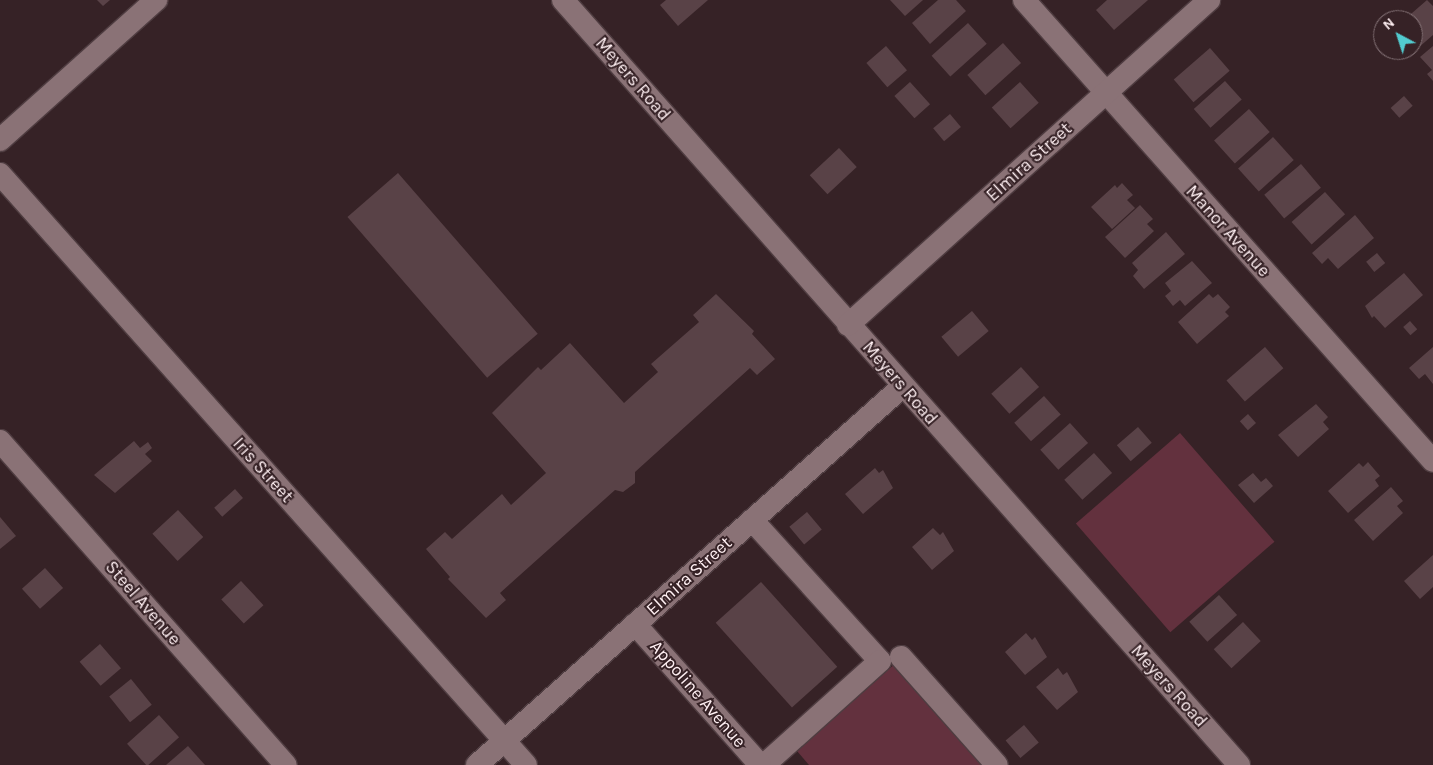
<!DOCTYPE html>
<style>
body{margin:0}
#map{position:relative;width:1433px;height:765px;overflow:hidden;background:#362226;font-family:Karla,sans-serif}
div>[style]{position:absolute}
.green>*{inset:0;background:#63313e;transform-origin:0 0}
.building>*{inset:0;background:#594247;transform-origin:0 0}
.roads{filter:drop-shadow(1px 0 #4f3d41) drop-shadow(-1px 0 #4f3d41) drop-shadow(0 1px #4f3d41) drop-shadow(0 -1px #4f3d41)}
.minor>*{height:22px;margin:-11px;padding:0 11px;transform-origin:11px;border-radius:11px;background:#8a7276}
span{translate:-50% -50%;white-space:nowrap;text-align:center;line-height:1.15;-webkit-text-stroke:4px #362226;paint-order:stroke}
.street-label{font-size:18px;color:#fff0f3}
.north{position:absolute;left:1373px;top:10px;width:50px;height:50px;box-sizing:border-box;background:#362226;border:1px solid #867478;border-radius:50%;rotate:320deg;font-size:14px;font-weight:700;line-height:20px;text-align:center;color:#fff0f3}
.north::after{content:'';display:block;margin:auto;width:18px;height:22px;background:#52ccd0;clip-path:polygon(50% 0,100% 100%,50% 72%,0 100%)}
</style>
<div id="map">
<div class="green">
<i style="left:1180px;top:433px;width:144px;height:138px;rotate:49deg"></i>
<i style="clip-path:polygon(897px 662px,989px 765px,809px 765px,797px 751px)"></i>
</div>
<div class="building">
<i style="clip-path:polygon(97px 0,110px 0,103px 6px)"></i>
<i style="clip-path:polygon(666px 0,708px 0,678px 26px,660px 5px)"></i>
<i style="clip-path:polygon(890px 0,923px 0,905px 16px)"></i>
<i style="clip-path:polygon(938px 0,956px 0,966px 11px,930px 44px,912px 23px)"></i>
<i style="clip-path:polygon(1107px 0,1148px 0,1114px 30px,1096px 10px)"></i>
<i style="clip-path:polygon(1427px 0,1433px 6px,1433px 35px,1410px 55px,1405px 50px,1413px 50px,1413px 20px,1404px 20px)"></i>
<i style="left:968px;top:23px;width:28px;height:49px;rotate:48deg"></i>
<i style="left:1003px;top:43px;width:27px;height:48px;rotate:48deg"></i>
<i style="left:886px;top:46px;width:32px;height:26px;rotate:49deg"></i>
<i style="clip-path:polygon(1433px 46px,1433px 81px,1427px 74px,1432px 70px,1420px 57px)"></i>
<i style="left:1210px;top:48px;width:30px;height:48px;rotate:49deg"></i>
<i style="left:1225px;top:81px;width:25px;height:42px;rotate:48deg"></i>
<i style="left:910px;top:82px;width:30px;height:21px;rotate:48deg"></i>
<i style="left:1020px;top:82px;width:28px;height:38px;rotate:48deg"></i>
<i style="left:1404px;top:96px;width:13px;height:18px;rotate:48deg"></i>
<i style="left:1249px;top:109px;width:31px;height:47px;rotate:48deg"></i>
<i style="left:950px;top:114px;width:17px;height:22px;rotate:50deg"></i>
<i style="left:1273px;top:137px;width:31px;height:47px;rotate:48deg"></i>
<i style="left:839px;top:148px;width:26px;height:40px;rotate:47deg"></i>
<i style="left:1301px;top:164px;width:31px;height:48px;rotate:50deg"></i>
<i style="left:398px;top:173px;width:213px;height:67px;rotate:49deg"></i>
<i style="clip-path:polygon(1122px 183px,1133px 195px,1127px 200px,1135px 208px,1112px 229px,1091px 207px,1115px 185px,1117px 188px)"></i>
<i style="left:1325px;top:192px;width:30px;height:45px;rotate:48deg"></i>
<i style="clip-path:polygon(1140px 205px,1153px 219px,1147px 224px,1154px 231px,1125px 258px,1105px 237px)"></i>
<i style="clip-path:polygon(1355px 215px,1374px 238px,1338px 269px,1328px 258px,1322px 264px,1312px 253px)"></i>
<i style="clip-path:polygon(1166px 232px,1185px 254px,1144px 289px,1133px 276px,1138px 270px,1132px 263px)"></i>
<i style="left:1377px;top:253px;width:13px;height:14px;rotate:51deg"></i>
<i style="clip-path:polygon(1192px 261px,1212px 283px,1185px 306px,1180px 300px,1173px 306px,1165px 296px,1171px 291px,1165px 283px)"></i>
<i style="clip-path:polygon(1404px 273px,1423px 295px,1385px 328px,1374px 316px,1372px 318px,1365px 306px)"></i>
<i style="clip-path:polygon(716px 294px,754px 331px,752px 334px,775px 359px,757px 375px,750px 368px,635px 472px,635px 483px,623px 492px,615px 490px,500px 593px,506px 600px,486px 618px,448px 579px,450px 577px,426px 549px,445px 532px,452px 539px,502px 494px,511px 505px,546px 473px,492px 413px,538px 367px,541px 370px,570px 343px,624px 403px,658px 372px,651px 364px,699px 322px,693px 315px)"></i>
<i style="clip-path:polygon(1209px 294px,1213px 298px,1218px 294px,1230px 307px,1225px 312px,1229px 316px,1197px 344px,1178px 322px)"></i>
<i style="left:972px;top:311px;width:26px;height:40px;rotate:50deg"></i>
<i style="left:1410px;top:321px;width:11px;height:9px;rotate:49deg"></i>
<i style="left:1265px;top:347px;width:28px;height:51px;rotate:49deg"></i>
<i style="clip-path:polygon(1433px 347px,1433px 384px,1425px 374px,1419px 379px,1409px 368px)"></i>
<i style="left:1021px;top:367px;width:27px;height:40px;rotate:48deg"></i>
<i style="left:1044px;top:396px;width:25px;height:40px;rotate:48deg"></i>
<i style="clip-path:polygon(1316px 404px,1328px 417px,1323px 422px,1329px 429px,1298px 457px,1278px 435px)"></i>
<i style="left:1248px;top:414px;width:12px;height:11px;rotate:48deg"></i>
<i style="left:1070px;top:423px;width:27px;height:40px;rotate:48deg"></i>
<i style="left:1138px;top:427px;width:21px;height:28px;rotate:49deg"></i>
<i style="clip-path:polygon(134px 441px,140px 448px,148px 442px,152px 448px,145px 454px,152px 461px,115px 493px,94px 475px)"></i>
<i style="left:1094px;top:453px;width:27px;height:40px;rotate:48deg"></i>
<i style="clip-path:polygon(1368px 462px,1380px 476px,1375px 480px,1379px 486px,1348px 513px,1328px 491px,1359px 463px,1363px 467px)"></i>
<i style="clip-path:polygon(875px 468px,879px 473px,883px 470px,893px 488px,863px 514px,845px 494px)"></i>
<i style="clip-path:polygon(1253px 473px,1261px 482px,1266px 478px,1273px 486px,1254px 503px,1238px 485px)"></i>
<i style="clip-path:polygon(1391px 487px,1403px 501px,1397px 506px,1403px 513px,1373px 541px,1354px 520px)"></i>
<i style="left:235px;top:489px;width:12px;height:28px;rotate:48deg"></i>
<i style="left:178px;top:510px;width:37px;height:35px;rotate:47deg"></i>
<i style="left:807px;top:512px;width:23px;height:23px;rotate:50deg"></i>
<i style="clip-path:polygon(0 517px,16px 536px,0 549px)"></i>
<i style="clip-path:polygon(933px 528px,940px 535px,943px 532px,954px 551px,932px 570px,912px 547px)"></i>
<i style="clip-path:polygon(1433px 555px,1433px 587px,1420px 599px,1404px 581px)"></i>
<i style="left:45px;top:568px;width:27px;height:31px;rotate:48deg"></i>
<i style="left:241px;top:581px;width:33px;height:27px;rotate:47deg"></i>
<i style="left:761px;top:582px;width:114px;height:61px;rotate:48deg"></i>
<i style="left:1219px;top:595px;width:27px;height:40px;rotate:48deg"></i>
<i style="left:1243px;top:622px;width:26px;height:40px;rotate:47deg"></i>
<i style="clip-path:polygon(1026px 633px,1032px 640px,1035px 637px,1047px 657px,1025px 675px,1005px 652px)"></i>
<i style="left:100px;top:644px;width:32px;height:27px;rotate:49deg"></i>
<i style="clip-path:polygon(1058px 668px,1063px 675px,1067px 672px,1078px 692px,1057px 710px,1036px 687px)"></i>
<i style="left:131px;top:679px;width:33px;height:28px;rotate:51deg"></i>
<i style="left:159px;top:715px;width:30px;height:43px;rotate:48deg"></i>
<i style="left:1024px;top:725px;width:23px;height:24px;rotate:50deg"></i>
<i style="clip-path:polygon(188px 746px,205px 765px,166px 765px)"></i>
</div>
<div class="roads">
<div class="minor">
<i style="left:563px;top:0;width:1021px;rotate:48.53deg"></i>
<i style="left:1024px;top:0;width:616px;rotate:48.42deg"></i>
<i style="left:0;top:140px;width:210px;rotate:-41.9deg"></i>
<i style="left:0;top:174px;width:791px;rotate:48.33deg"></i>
<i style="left:848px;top:325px;width:486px;rotate:-42deg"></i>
<i style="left:0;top:441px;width:432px;rotate:48.6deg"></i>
<i style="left:752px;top:520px;width:190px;rotate:47.8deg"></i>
<i style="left:880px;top:661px;width:156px;rotate:138.1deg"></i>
<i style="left:635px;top:624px;width:188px;rotate:48.4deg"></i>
<i style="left:901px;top:657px;width:144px;rotate:48.4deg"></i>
<i style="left:477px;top:765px;width:569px;rotate:-41.65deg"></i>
</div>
</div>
<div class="street-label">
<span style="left:633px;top:79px;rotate:49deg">Meyers Road</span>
<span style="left:1029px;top:162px;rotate:-42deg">Elmira Street</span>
<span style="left:1228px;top:231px;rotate:48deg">Manor Avenue</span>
<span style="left:900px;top:383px;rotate:49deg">Meyers Road</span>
<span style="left:263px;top:470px;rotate:48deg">Iris Street</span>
<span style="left:689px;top:576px;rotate:-42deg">Elmira Street</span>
<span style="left:143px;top:603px;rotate:49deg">Steel Avenue</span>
<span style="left:1169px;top:686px;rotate:48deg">Meyers Road</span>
<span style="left:698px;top:694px;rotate:49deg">Appoline Avenue</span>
</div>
<div class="north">N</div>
</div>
